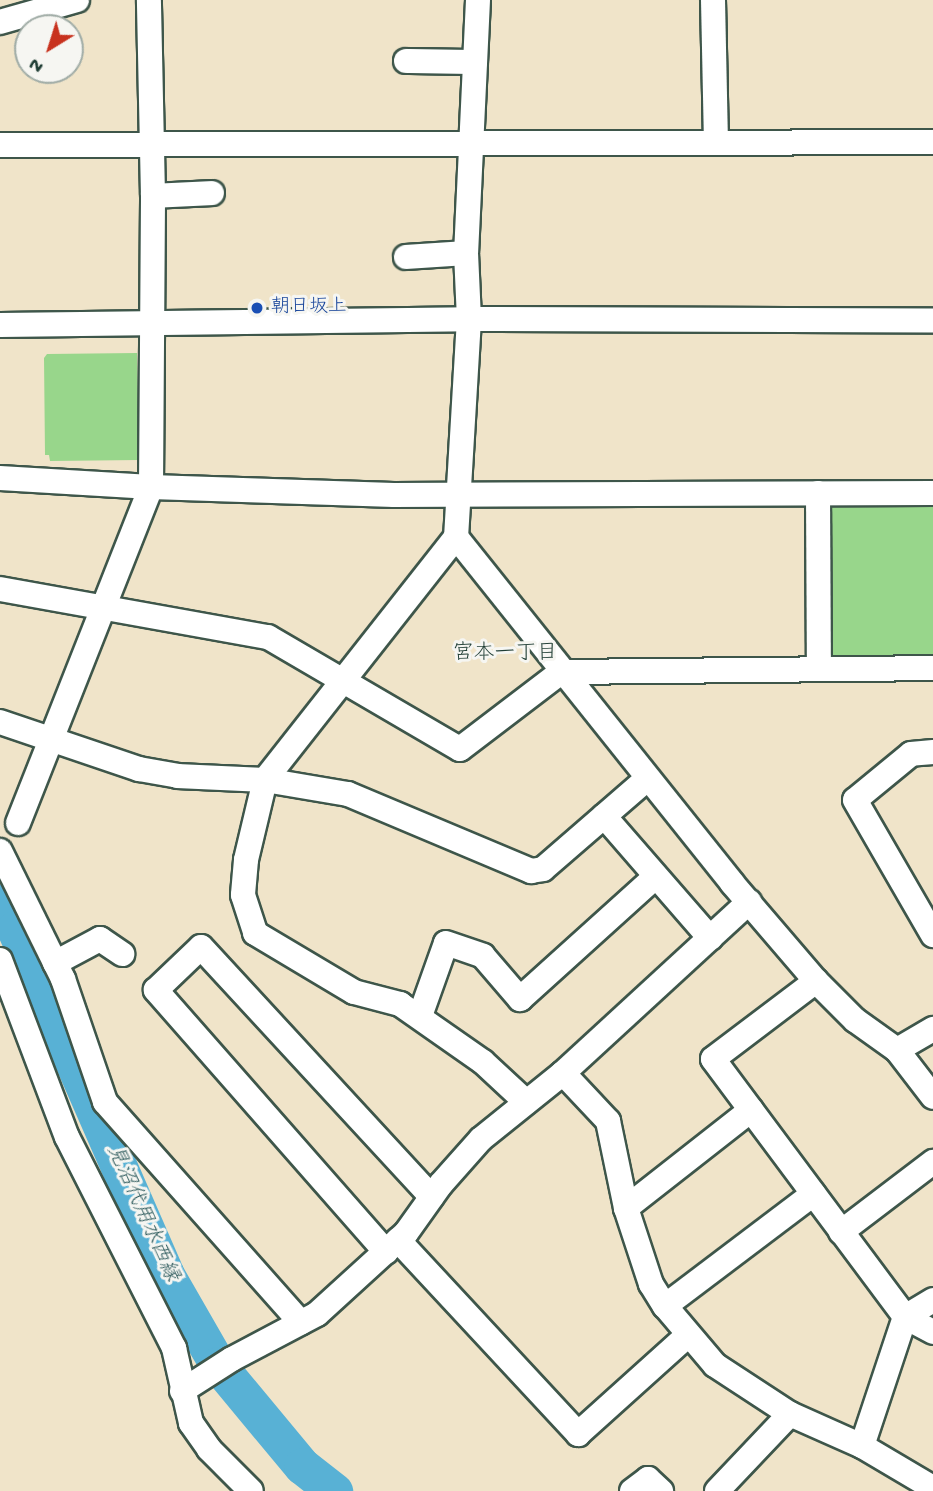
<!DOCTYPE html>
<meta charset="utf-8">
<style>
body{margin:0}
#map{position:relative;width:933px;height:1491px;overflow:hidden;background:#f0e4c9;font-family:"Gochi Hand","Klee One",sans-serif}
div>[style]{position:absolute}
.green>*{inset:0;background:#98d68b}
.river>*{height:37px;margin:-18.5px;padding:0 18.5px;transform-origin:18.5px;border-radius:18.5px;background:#58b1d5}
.roads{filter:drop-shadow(2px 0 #3e564a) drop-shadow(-2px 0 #3e564a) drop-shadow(0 2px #3e564a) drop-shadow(0 -2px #3e564a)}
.minor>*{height:24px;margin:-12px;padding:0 12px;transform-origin:12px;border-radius:12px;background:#fff}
.dots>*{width:19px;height:19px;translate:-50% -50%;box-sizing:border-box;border:4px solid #f6f6f2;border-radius:50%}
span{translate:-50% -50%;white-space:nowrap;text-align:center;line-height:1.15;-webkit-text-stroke:6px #f6f6f2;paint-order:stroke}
.transit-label{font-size:19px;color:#164399}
.left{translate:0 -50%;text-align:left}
.neighbourhood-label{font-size:21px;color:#1f3d34}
.water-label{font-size:21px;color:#2d5a5c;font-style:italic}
.north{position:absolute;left:14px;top:14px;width:70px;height:70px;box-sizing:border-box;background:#f6f6f2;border:2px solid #a0aca6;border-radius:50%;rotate:218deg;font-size:19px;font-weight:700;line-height:28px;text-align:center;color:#1f3d34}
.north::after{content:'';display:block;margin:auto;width:24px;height:32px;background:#c8321e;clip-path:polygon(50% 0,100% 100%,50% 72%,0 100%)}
</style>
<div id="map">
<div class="green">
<i style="clip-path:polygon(137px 353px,139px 460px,50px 461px,49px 455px,45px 455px,44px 358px,47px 354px)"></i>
<i style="clip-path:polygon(835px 504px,933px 506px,933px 662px,829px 657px,827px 513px)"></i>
</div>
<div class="river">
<i style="left:0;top:903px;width:30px;rotate:60deg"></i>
<i style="left:15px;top:929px;width:375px;rotate:66.4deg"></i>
<i style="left:165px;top:1273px;width:106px;rotate:60.1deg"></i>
<i style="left:218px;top:1365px;width:131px;rotate:50.3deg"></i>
<i style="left:302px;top:1466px;width:41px;rotate:38deg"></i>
</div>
<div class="roads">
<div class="minor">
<i style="left:478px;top:0;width:253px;rotate:92.7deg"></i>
<i style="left:466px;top:253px;width:66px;rotate:87.4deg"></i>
<i style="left:469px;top:319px;width:218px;rotate:93.4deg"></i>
<i style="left:456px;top:537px;width:309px;rotate:128.2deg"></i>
<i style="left:265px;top:780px;width:82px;rotate:103.4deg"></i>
<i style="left:246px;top:860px;width:35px;rotate:95deg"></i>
<i style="left:243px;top:895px;width:40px;rotate:72deg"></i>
<i style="left:255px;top:933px;width:115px;rotate:30.8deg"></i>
<i style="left:354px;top:992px;width:48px;rotate:14.6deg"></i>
<i style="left:400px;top:1004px;width:101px;rotate:34.9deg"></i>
<i style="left:483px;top:1062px;width:59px;rotate:42.9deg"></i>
<i style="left:713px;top:0;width:142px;rotate:88.8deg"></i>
<i style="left:0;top:22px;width:80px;rotate:-15.9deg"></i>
<i style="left:406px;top:61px;width:69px;rotate:0.8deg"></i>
<i style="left:0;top:145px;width:933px;rotate:-0.18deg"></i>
<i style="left:153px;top:196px;width:59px;rotate:-2.9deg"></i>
<i style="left:406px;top:257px;width:60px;rotate:-3.8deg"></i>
<i style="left:0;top:325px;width:469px;rotate:-0.7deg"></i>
<i style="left:469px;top:319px;width:464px;rotate:0.2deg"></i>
<i style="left:0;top:478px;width:151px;rotate:3.4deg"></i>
<i style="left:151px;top:487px;width:243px;rotate:1.9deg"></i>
<i style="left:394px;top:495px;width:539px;rotate:-0.21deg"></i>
<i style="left:818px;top:493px;width:176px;rotate:89.7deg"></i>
<i style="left:456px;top:537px;width:443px;rotate:51.4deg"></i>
<i style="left:732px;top:883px;width:129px;rotate:49.4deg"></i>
<i style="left:816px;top:981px;width:55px;rotate:45deg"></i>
<i style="left:855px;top:1020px;width:52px;rotate:35.5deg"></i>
<i style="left:897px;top:1050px;width:59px;rotate:52.5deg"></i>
<i style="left:0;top:589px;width:272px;rotate:10.2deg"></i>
<i style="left:268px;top:637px;width:222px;rotate:30.3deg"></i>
<i style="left:460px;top:749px;width:127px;rotate:-37.3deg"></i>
<i style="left:561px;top:672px;width:372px;rotate:-0.6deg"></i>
<i style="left:0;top:722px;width:147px;rotate:18.7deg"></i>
<i style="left:139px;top:769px;width:39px;rotate:10deg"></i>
<i style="left:177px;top:776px;width:88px;rotate:2.6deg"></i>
<i style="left:265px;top:780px;width:84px;rotate:9.6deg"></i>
<i style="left:348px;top:794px;width:199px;rotate:22.8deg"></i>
<i style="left:531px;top:871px;width:12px;rotate:-9deg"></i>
<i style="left:543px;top:869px;width:138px;rotate:-40.9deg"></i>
<i style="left:933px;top:752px;width:22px;rotate:175deg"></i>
<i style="left:911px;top:754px;width:72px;rotate:140.6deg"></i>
<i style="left:855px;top:800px;width:156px;rotate:60deg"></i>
<i style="left:604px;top:816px;width:162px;rotate:49deg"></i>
<i style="left:18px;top:823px;width:361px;rotate:-68.4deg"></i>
<i style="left:151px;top:487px;width:291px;rotate:-89.6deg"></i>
<i style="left:153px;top:196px;width:196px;rotate:-91.2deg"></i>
<i style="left:0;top:851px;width:143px;rotate:63.8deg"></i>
<i style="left:63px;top:979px;width:130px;rotate:71.1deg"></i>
<i style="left:105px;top:1102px;width:295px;rotate:48.4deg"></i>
<i style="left:0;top:960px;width:189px;rotate:69.3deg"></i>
<i style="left:67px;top:1137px;width:237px;rotate:63.1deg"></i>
<i style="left:174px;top:1348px;width:77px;rotate:77.2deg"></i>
<i style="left:191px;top:1423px;width:32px;rotate:55deg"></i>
<i style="left:209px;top:1449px;width:59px;rotate:45deg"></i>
<i style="left:55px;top:963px;width:51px;rotate:-28.1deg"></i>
<i style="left:100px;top:939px;width:27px;rotate:34deg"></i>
<i style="left:816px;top:981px;width:129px;rotate:142.9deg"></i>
<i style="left:713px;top:1059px;width:322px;rotate:53.3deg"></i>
<i style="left:905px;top:1317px;width:32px;rotate:28deg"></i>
<i style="left:420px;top:1016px;width:77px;rotate:-70.4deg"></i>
<i style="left:446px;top:943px;width:39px;rotate:19deg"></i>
<i style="left:483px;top:956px;width:57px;rotate:49.3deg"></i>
<i style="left:520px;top:999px;width:183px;rotate:-42.1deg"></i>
<i style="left:897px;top:1050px;width:42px;rotate:-30.3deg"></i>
<i style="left:563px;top:1073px;width:66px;rotate:46.8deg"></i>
<i style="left:608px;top:1121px;width:89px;rotate:78.3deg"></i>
<i style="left:751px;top:1110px;width:159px;rotate:141.9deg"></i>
<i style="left:626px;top:1208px;width:80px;rotate:71.8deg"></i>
<i style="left:651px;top:1284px;width:26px;rotate:58deg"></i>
<i style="left:665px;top:1306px;width:77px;rotate:49.7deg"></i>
<i style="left:715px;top:1365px;width:90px;rotate:33.2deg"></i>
<i style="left:790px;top:1414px;width:79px;rotate:24deg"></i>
<i style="left:862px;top:1446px;width:82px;rotate:30.6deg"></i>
<i style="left:841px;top:1232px;width:116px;rotate:-37.3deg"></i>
<i style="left:398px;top:1240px;width:265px;rotate:47.1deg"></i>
<i style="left:578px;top:1434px;width:148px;rotate:-42deg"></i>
<i style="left:386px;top:1252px;width:349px;rotate:-131.3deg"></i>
<i style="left:156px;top:990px;width:62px;rotate:-43.7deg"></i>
<i style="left:201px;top:947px;width:340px;rotate:47.3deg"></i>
<i style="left:665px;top:1306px;width:186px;rotate:-37.1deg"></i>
<i style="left:182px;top:1391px;width:59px;rotate:-32.6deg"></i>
<i style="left:232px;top:1359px;width:96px;rotate:-27.9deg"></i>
<i style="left:317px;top:1314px;width:120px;rotate:-42.3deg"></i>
<i style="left:406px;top:1233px;width:60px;rotate:-54.5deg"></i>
<i style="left:441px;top:1184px;width:60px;rotate:-48.4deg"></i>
<i style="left:481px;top:1139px;width:105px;rotate:-38.8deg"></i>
<i style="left:563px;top:1073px;width:253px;rotate:-42.6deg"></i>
<i style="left:862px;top:1446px;width:136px;rotate:-71.6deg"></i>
<i style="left:905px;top:1317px;width:33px;rotate:-31deg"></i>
<i style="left:632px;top:1491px;width:20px;rotate:-37deg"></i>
<i style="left:648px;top:1479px;width:18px;rotate:43deg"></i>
<i style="left:717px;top:1491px;width:106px;rotate:-46.5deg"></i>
</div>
</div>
<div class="dots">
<i style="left:257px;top:308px;background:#1a4fb4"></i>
</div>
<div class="transit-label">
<span class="left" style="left:271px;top:308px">朝日坂上</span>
</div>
<div class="neighbourhood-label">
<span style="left:505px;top:655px">宮本一丁目</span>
</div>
<div class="water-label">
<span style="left:141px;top:1214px;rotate:66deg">見沼代用水西縁</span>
</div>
<div class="north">N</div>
</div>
